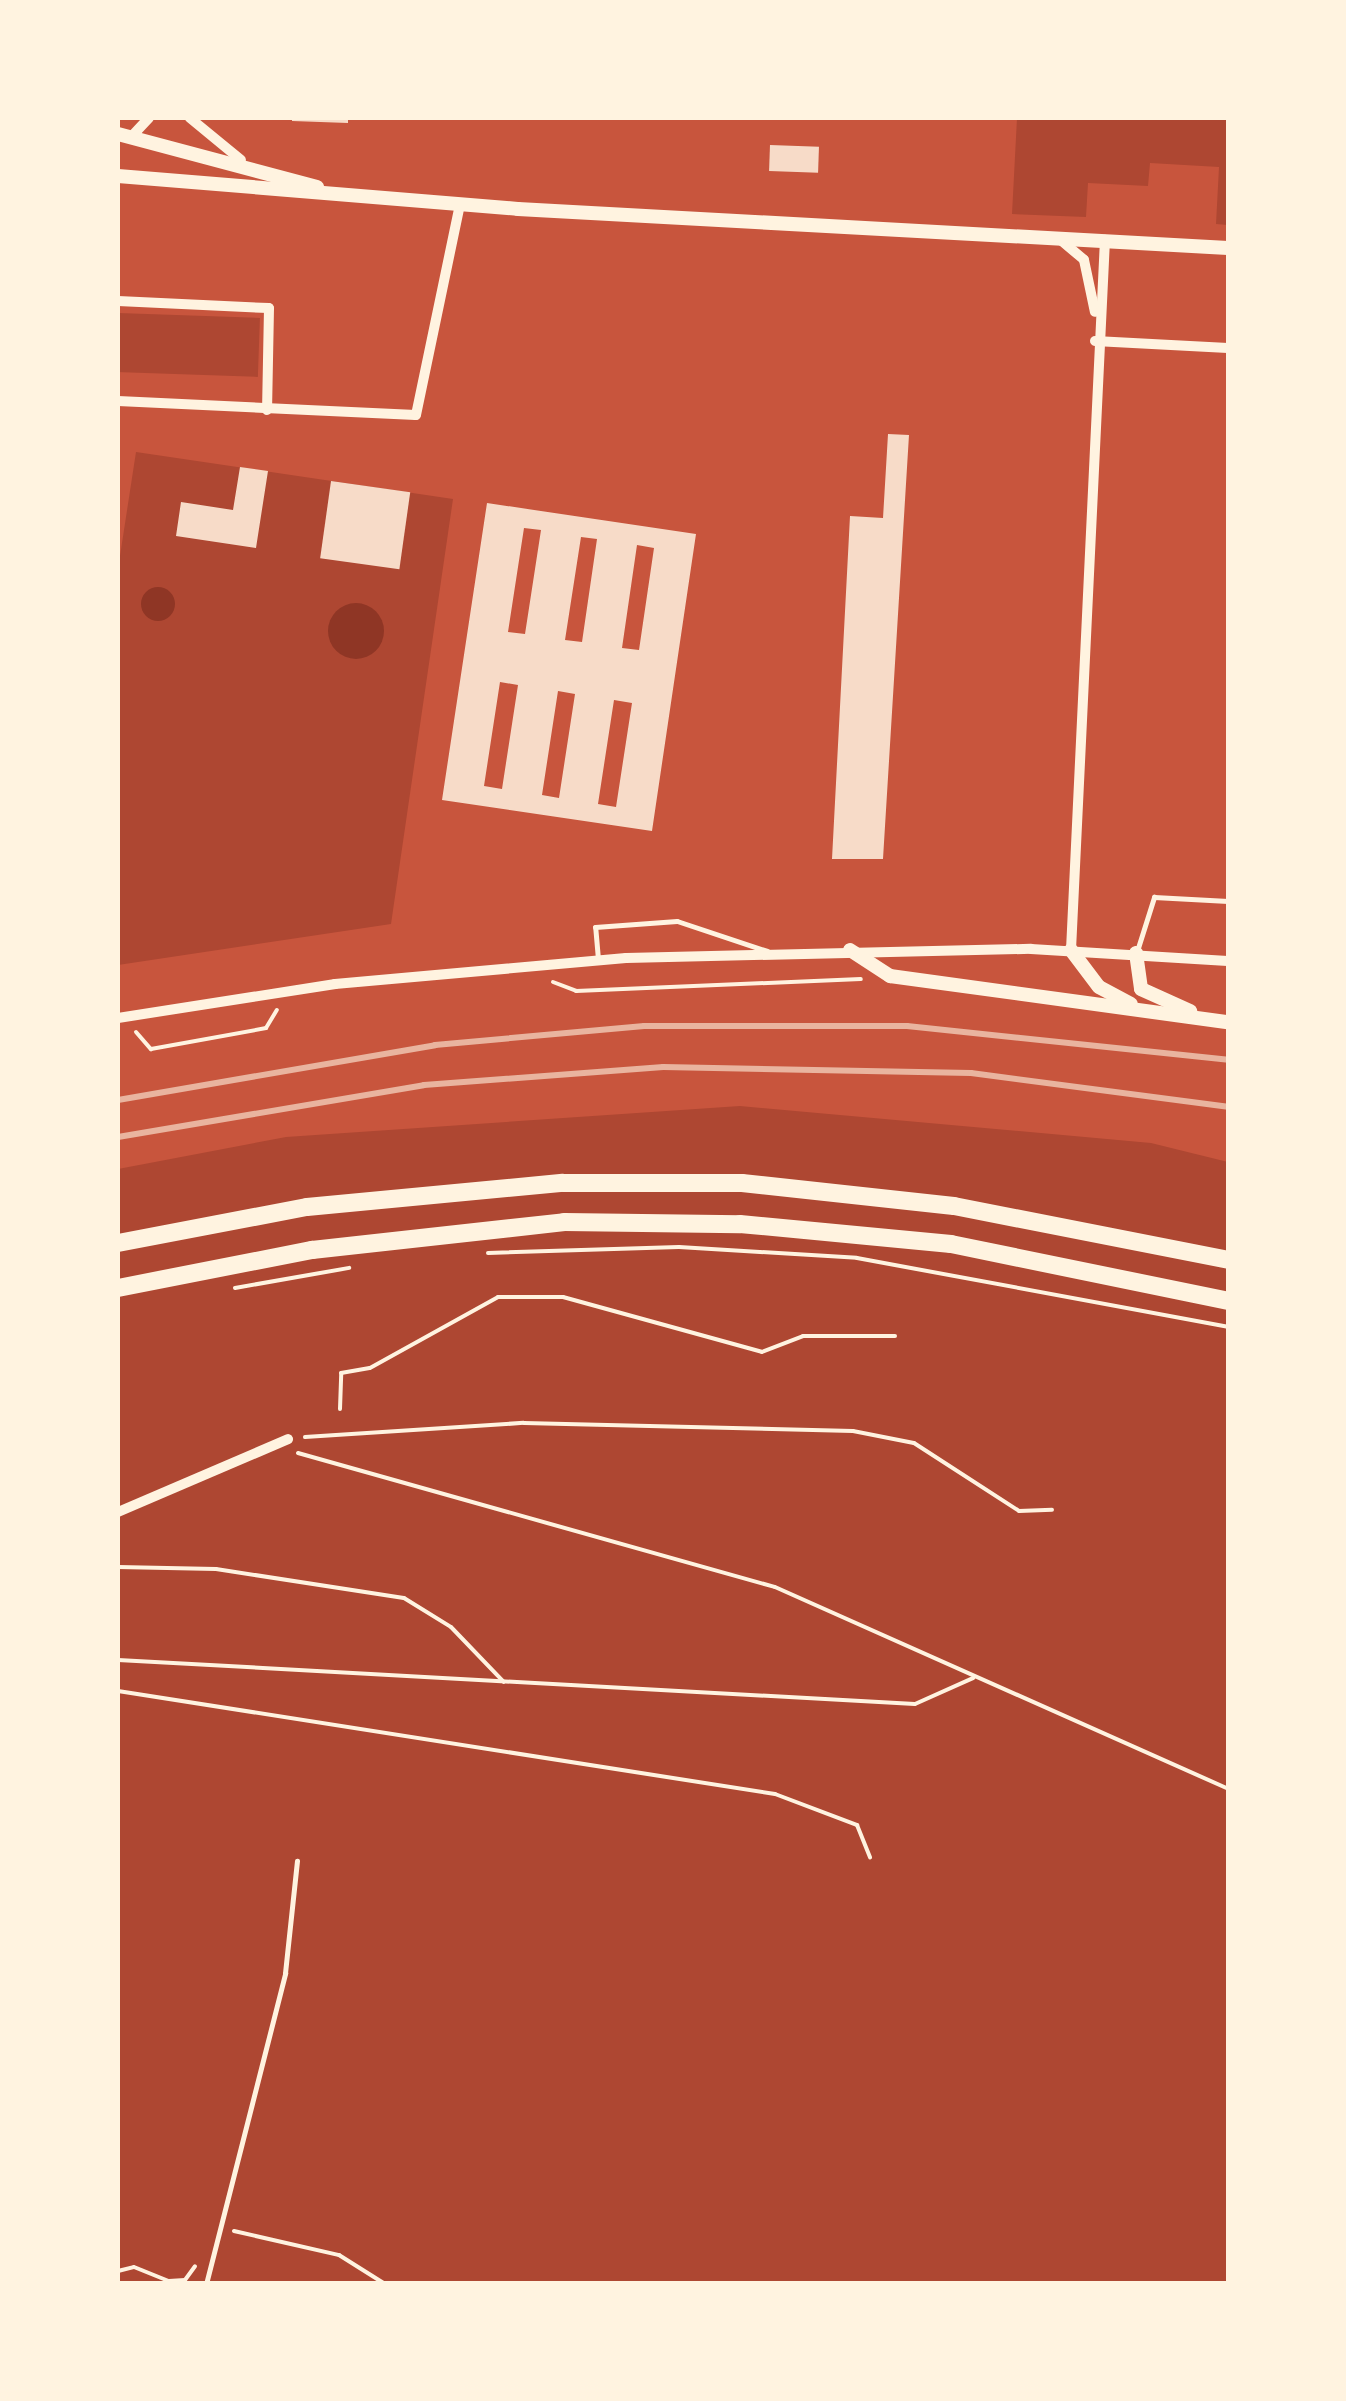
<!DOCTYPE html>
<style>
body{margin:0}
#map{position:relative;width:1346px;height:2401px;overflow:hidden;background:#c8553d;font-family:"Titillium Web",sans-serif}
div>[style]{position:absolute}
.green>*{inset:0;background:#ae4732;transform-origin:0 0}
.water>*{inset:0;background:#8f3625}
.round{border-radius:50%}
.building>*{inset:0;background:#f7dbc8;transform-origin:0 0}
.path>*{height:4px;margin:-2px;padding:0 2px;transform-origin:2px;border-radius:2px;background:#fff3e0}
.service>*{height:5px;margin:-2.5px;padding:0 2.5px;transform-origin:2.5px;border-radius:2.5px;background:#fff3e0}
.minor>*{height:10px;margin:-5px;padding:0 5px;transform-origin:5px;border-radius:5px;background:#fff3e0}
.tertiary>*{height:14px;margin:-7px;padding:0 7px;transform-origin:7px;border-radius:7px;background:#fff3e0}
.trunk>*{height:18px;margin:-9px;padding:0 9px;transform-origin:9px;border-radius:9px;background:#fff3e0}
.rail>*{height:6px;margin:-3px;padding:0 3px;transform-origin:3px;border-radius:3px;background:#e9b49f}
span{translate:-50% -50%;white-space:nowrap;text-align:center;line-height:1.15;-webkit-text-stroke:8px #fff3e0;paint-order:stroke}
.frame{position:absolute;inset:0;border:120px solid #fff3e0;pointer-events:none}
</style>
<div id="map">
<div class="green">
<i style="clip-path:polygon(1017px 118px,1228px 118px,1228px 225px,1216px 224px,1219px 167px,1150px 163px,1148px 186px,1088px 183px,1086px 217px,1012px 214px)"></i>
<i style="left:118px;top:313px;width:142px;height:59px;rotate:2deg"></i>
<i style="clip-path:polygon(136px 452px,453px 499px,391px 924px,118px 965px,118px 569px)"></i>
<i style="clip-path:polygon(740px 1106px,1151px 1143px,1228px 1162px,1228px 2283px,118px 2283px,118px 1169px,286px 1137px)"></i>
</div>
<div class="water">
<i class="round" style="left:141px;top:587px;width:34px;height:34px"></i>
<i class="round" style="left:328px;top:603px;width:56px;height:56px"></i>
</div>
<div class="building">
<i style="clip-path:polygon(292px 118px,348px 118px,348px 123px,292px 121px)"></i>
<i style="left:770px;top:145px;width:49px;height:26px;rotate:2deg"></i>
<i style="clip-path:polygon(888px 434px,909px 435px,883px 859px,832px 859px,850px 516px,883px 518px)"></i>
<i style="clip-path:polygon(240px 467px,268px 471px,256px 548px,176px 536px,181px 502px,233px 510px)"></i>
<i style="left:331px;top:481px;width:80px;height:78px;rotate:8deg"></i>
<i style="clip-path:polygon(evenodd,487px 503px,696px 534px,652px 831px,442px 800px,487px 503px,524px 528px,541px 530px,525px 634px,508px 632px,524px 528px,487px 503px,581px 537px,597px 539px,582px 642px,565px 640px,581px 537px,487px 503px,637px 545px,654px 548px,639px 650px,622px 648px,637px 545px,487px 503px,500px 682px,518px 685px,502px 789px,484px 786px,500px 682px,487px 503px,558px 691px,575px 694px,559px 798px,542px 795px,558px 691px,487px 503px,614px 700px,632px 703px,616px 807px,598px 804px,614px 700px)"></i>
</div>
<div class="path">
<i style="left:553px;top:982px;width:25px;rotate:21deg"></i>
<i style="left:576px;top:991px;width:285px;rotate:-2.4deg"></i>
<i style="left:136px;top:1032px;width:23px;rotate:49deg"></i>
<i style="left:151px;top:1049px;width:117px;rotate:-10.3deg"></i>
<i style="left:266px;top:1028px;width:21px;rotate:-59deg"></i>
<i style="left:488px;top:1253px;width:191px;rotate:-1.8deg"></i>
<i style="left:679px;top:1247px;width:178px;rotate:3.5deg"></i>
<i style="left:857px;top:1258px;width:377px;rotate:10.5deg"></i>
<i style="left:235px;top:1288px;width:116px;rotate:-10deg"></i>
<i style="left:340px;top:1409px;width:36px;rotate:-88deg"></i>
<i style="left:341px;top:1373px;width:29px;rotate:-10deg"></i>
<i style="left:370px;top:1368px;width:146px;rotate:-29deg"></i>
<i style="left:498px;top:1297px;width:65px"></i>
<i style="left:563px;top:1297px;width:206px;rotate:15.4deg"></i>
<i style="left:762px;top:1352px;width:44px;rotate:-21.3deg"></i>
<i style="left:803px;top:1336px;width:92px"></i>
<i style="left:305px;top:1437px;width:219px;rotate:-3.7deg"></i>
<i style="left:524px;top:1423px;width:329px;rotate:1.4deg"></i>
<i style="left:853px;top:1431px;width:62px;rotate:11.1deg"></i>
<i style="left:914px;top:1443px;width:125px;rotate:32.9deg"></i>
<i style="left:1019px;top:1511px;width:33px;rotate:-2deg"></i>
<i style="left:298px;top:1453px;width:495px;rotate:15.7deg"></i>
<i style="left:775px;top:1587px;width:496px;rotate:24deg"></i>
<i style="left:118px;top:1567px;width:98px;rotate:1.2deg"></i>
<i style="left:216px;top:1569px;width:190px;rotate:8.8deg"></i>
<i style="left:404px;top:1598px;width:55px;rotate:31.7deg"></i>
<i style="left:451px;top:1627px;width:76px;rotate:46.1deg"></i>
<i style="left:118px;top:1660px;width:798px;rotate:3.16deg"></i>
<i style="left:915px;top:1704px;width:64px;rotate:-24.1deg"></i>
<i style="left:118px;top:1691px;width:665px;rotate:8.91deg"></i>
<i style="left:775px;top:1794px;width:88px;rotate:20.7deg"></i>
<i style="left:857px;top:1825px;width:35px;rotate:68deg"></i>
<i style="left:234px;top:2231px;width:108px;rotate:12.9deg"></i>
<i style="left:339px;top:2255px;width:54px;rotate:32.2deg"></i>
<i style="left:118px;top:2271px;width:16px;rotate:-14deg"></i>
<i style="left:134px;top:2267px;width:38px;rotate:22deg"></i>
<i style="left:169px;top:2281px;width:16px;rotate:-4deg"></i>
<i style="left:185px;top:2280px;width:17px;rotate:-54deg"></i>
<i style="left:912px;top:2284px;width:104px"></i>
</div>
<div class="service">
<i style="left:1137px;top:951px;width:57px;rotate:-72.5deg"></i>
<i style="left:1154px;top:897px;width:74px;rotate:3.1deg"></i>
<i style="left:598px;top:959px;width:32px;rotate:-95deg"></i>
<i style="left:595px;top:927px;width:82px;rotate:-4.2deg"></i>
<i style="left:677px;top:921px;width:95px;rotate:18.4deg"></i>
<i style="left:206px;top:2284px;width:321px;rotate:-75.7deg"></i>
<i style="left:285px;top:1973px;width:113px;rotate:-83.9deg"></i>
</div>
<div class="minor">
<i style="left:190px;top:118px;width:66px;rotate:39.5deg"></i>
<i style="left:132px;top:136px;width:25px;rotate:-47deg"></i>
<i style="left:1057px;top:237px;width:35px;rotate:40deg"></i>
<i style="left:1084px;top:260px;width:53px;rotate:78.1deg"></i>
<i style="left:118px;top:301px;width:151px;rotate:2.7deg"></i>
<i style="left:269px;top:308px;width:102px;rotate:91.1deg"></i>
<i style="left:1095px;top:341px;width:133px;rotate:3deg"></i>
<i style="left:118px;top:401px;width:298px;rotate:2.7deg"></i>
<i style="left:416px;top:415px;width:215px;rotate:-78.2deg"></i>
<i style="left:1071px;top:950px;width:711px;rotate:-87.26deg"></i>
<i style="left:118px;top:1018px;width:220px;rotate:-8.9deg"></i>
<i style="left:335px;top:984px;width:292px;rotate:-5.1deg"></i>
<i style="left:626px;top:958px;width:405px;rotate:-1.3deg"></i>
<i style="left:1031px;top:949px;width:197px;rotate:3.5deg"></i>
<i style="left:118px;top:1512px;width:185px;rotate:-23.2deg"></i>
</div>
<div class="tertiary">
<i style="left:118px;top:134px;width:206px;rotate:14.9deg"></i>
<i style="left:118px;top:176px;width:401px;rotate:4.7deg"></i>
<i style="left:518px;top:209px;width:711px;rotate:3.14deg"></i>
<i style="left:850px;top:950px;width:48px;rotate:33deg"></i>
<i style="left:890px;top:976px;width:341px;rotate:7.8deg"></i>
<i style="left:1071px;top:950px;width:46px;rotate:52.9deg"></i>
<i style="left:1099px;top:987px;width:36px;rotate:28deg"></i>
<i style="left:1136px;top:953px;width:36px;rotate:82deg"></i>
<i style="left:1141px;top:989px;width:54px;rotate:24.2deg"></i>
</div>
<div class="trunk">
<i style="left:118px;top:1243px;width:192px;rotate:-10.8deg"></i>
<i style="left:307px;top:1207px;width:257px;rotate:-5.4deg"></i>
<i style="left:563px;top:1183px;width:179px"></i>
<i style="left:742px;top:1183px;width:213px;rotate:6.2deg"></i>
<i style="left:954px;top:1206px;width:279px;rotate:11.1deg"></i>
<i style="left:118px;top:1288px;width:198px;rotate:-11.1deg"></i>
<i style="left:312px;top:1250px;width:254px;rotate:-6.3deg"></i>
<i style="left:564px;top:1222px;width:176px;rotate:0.7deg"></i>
<i style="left:740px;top:1224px;width:212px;rotate:5.4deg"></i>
<i style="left:951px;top:1244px;width:283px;rotate:11.6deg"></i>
</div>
<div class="rail">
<i style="left:118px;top:1100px;width:322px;rotate:-9.8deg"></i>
<i style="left:435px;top:1045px;width:210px;rotate:-5.2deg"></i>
<i style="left:644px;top:1026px;width:263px"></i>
<i style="left:907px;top:1026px;width:323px;rotate:6deg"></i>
<i style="left:118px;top:1137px;width:310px;rotate:-9.6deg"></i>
<i style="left:424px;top:1085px;width:240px;rotate:-4.3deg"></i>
<i style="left:663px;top:1067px;width:308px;rotate:1.1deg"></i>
<i style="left:971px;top:1073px;width:259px;rotate:7.5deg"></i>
</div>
<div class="frame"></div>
</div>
